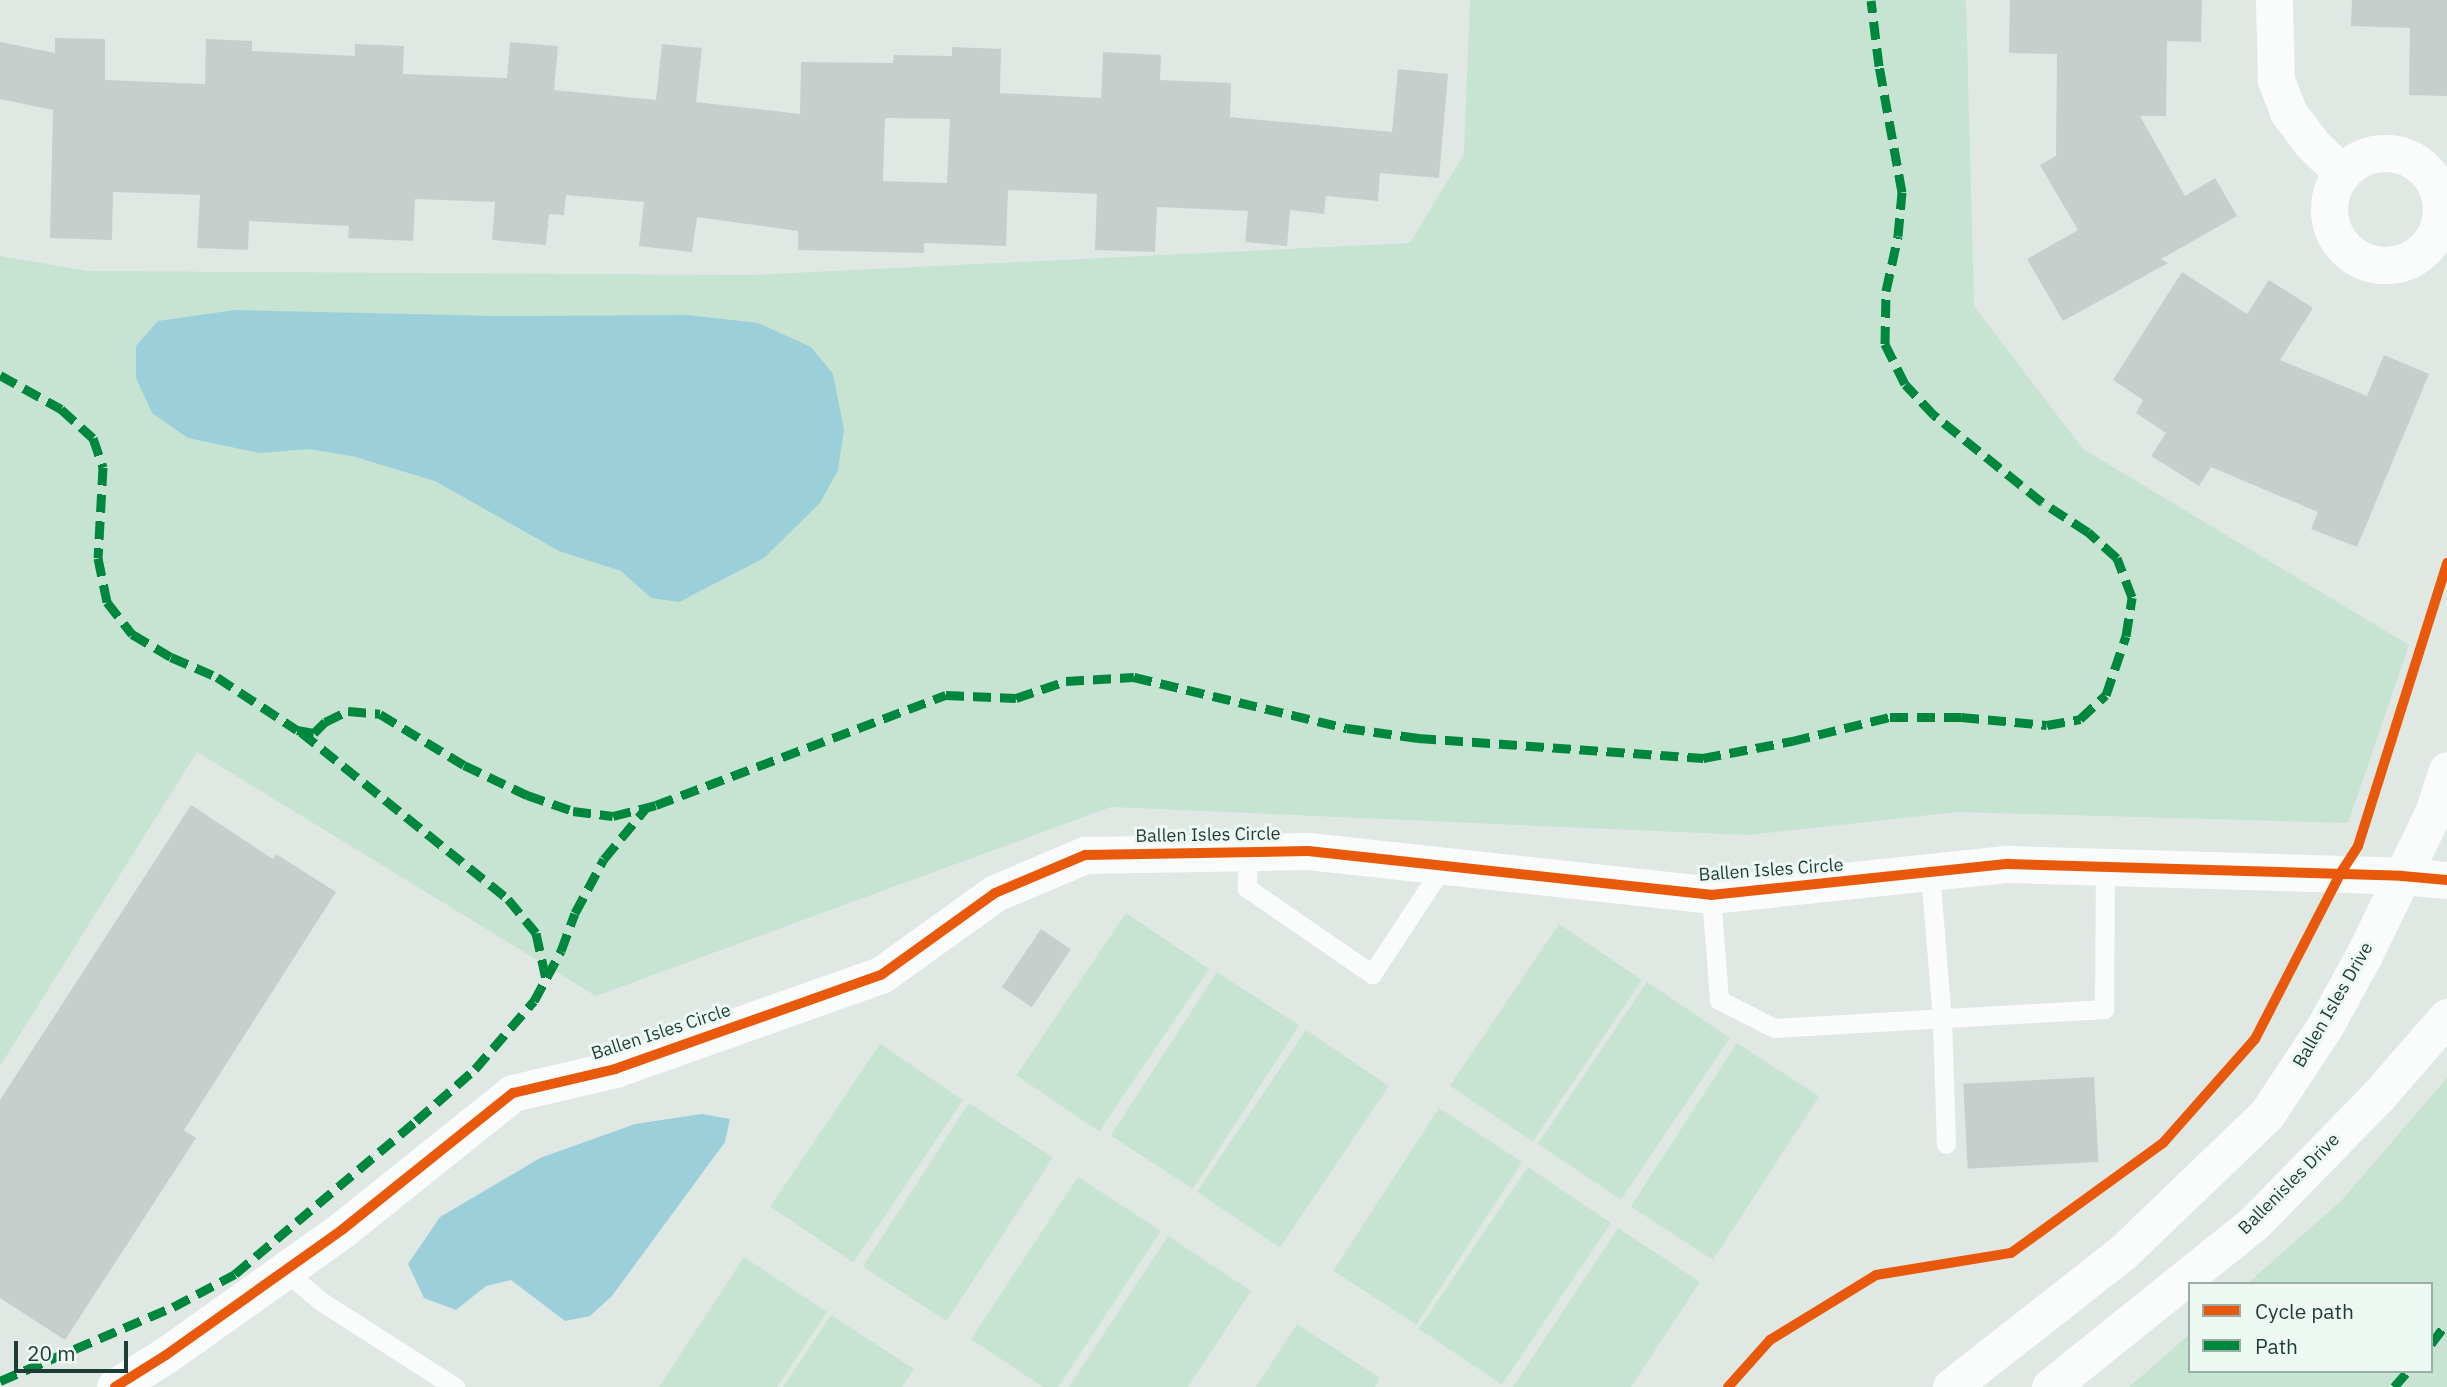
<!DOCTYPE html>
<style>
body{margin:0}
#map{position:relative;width:2447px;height:1387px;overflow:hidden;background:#e0e8e4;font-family:"IBM Plex Sans",sans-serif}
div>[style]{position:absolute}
.green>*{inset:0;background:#c7e3d1;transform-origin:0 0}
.water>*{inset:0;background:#9bd0db}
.building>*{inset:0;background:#c7cfcc;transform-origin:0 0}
.service>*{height:19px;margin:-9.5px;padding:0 9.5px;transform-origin:9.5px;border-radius:9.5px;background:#fafcfb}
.minor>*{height:37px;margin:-18.5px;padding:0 18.5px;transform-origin:18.5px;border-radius:18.5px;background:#fafcfb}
.minor>.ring{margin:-18.5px;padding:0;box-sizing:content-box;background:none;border:37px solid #fafcfb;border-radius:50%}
.quiet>*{height:9px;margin-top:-4.5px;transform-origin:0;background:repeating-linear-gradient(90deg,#00873e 0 18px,transparent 0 27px)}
.cycleway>*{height:10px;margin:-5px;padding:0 5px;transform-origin:5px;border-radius:5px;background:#e8590c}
span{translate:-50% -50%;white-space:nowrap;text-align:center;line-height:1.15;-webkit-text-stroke:6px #eef8f3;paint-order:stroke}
.street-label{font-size:18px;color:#1d3c35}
.legend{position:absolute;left:2188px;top:1282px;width:245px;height:91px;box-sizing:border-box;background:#eef8f3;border:2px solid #9aada7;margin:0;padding:9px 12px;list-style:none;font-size:21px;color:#1d3c35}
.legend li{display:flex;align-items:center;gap:14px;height:35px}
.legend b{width:35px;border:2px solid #9aada7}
.scale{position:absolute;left:14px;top:1341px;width:114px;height:32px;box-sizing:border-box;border:4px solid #1d3c35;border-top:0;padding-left:9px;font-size:21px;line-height:24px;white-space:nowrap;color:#1d3c35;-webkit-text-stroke:5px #eef8f3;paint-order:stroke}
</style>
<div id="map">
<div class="green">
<i style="clip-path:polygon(1470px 0,1966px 0,1974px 306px,2083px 449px,2409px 645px,2348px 823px,1957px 812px,1748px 835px,1111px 807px,596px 996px,197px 752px,0 1066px,0 256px,88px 271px,751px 275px,1410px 243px,1464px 154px)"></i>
<i style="left:1126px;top:913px;width:100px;height:196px;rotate:34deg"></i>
<i style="left:1559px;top:924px;width:100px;height:195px;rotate:34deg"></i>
<i style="left:1217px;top:972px;width:98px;height:195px;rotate:33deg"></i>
<i style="left:1647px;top:982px;width:100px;height:195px;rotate:34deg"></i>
<i style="left:1306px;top:1030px;width:100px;height:195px;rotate:34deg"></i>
<i style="left:1737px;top:1043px;width:98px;height:195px;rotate:33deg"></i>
<i style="left:880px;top:1044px;width:100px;height:196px;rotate:34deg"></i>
<i style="clip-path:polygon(2447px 1078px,2447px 1387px,2129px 1387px,2190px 1334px,2190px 1371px,2431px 1371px,2431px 1284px,2247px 1284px,2341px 1201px)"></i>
<i style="left:969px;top:1103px;width:100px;height:195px;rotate:33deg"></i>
<i style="left:1439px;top:1108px;width:99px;height:194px;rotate:33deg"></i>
<i style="left:1528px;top:1167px;width:100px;height:195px;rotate:34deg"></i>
<i style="clip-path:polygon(1078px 1177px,1161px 1231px,1058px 1387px,1043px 1387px,971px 1339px)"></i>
<i style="clip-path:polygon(1618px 1228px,1700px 1282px,1631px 1387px,1513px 1387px)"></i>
<i style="clip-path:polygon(1168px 1236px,1251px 1291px,1188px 1387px,1069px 1387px)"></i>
<i style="clip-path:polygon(744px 1257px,827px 1312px,777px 1387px,659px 1387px)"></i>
<i style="clip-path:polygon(831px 1315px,914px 1369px,902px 1387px,783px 1387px)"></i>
<i style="clip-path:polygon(1297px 1324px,1380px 1378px,1375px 1387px,1256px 1387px)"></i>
</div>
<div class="water">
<i style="clip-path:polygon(235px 310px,497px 316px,688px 315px,758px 323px,811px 347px,833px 374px,844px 430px,838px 470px,820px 503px,764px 558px,679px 602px,651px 598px,621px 571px,559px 551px,435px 481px,352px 456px,308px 449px,260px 453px,188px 438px,152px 413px,136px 378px,136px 346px,158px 321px)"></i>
<i style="clip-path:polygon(702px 1114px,730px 1119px,725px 1142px,612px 1296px,590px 1316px,565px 1321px,511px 1280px,486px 1286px,456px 1310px,424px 1298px,408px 1264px,440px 1217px,540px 1158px,635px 1124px)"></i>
</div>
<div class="building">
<i style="clip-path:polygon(2010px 0,2202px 0,2201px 42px,2167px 41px,2166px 116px,2140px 116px,2185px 196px,2215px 178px,2237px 216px,2161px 259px,2168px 263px,2063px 321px,2027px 259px,2078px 230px,2040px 165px,2056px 156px,2057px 54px,2009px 53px)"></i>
<i style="clip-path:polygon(2352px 0,2447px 0,2447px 96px,2409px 95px,2410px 28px,2351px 26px)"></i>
<i style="clip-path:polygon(evenodd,55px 38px,105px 39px,105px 80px,205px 84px,206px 39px,252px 41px,252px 51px,355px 56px,355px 44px,404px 46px,403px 74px,507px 78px,510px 42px,558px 46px,554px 90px,656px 100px,662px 44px,702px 48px,696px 102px,800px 114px,801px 62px,893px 63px,894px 55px,952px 56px,952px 47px,1001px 49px,1000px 93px,1101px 98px,1103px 52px,1161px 55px,1160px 80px,1231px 83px,1230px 117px,1392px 132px,1398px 69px,1448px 74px,1439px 178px,1380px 173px,1378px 201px,1326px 196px,1324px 214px,1290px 210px,1287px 246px,1245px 242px,1248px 211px,1157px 207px,1155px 252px,1095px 250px,1097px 194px,1008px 190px,1006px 246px,924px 243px,924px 253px,798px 250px,798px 231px,697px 217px,692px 252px,639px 246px,644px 202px,566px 195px,564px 215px,549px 214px,546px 245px,492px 240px,495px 202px,415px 199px,413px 241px,348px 238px,349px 226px,249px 221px,248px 250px,197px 248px,200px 195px,113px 192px,112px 240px,50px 238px,53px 110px,0 99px,0 42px,55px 53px,55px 38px,885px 118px,950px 119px,947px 183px,883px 181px,885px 118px)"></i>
<i style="clip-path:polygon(2182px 272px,2247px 314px,2269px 280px,2313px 308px,2280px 360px,2367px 396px,2384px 355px,2429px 374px,2357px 547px,2311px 529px,2318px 512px,2211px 467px,2199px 486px,2151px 456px,2166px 433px,2136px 413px,2143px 400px,2113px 380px)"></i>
<i style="clip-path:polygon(191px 805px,273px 859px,276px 854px,336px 892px,184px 1130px,196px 1138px,65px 1340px,0 1298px,0 1100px)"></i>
<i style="left:1041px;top:929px;width:36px;height:70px;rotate:34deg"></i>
<i style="left:2094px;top:1077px;width:85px;height:131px;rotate:87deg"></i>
</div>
<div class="service">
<i style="left:1248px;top:852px;width:36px;rotate:92deg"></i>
<i style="left:1247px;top:888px;width:152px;rotate:34.5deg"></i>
<i style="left:1372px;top:974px;width:129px;rotate:-56.7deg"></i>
<i style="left:1930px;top:873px;width:146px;rotate:85.3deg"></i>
<i style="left:1942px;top:1019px;width:125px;rotate:88.2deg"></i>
<i style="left:1711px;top:895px;width:105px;rotate:85.6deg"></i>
<i style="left:1719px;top:1000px;width:62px;rotate:27deg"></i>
<i style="left:1774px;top:1028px;width:331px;rotate:-3.3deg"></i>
<i style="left:2104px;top:1009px;width:141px;rotate:-89.6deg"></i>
<i style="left:285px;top:1271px;width:48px;rotate:40deg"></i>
<i style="left:322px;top:1302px;width:158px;rotate:32.6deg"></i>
</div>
<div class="minor">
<i style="left:2274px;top:0;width:80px;rotate:88.6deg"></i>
<i style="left:2276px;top:80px;width:34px;rotate:69deg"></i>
<i style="left:2288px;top:112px;width:40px;rotate:53deg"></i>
<i style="left:2312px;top:144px;width:42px;rotate:44deg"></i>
<i class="ring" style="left:2329px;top:153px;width:75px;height:75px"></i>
<i style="left:115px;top:1387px;width:60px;rotate:-32.1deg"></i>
<i style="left:166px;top:1355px;width:217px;rotate:-35.4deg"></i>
<i style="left:343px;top:1229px;width:218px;rotate:-38.7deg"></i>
<i style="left:513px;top:1093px;width:105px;rotate:-13.2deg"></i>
<i style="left:615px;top:1069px;width:282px;rotate:-19.5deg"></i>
<i style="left:881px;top:975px;width:140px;rotate:-35.7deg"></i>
<i style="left:995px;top:893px;width:98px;rotate:-22.9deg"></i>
<i style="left:1085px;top:855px;width:223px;rotate:-1deg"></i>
<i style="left:1308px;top:851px;width:405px;rotate:6.2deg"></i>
<i style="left:1711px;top:895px;width:299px;rotate:-6deg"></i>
<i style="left:2008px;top:864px;width:394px;rotate:1.7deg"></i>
<i style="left:2402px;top:876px;width:45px;rotate:5.1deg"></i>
<i style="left:1951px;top:1387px;width:217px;rotate:-38.1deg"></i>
<i style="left:2122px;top:1253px;width:201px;rotate:-43.8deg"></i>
<i style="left:2267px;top:1114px;width:105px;rotate:-56.6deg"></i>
<i style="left:2325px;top:1026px;width:79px;rotate:-61.2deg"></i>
<i style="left:2363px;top:957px;width:160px;rotate:-64.1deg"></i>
<i style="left:2433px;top:813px;width:45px;rotate:-72deg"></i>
<i style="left:2050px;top:1387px;width:262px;rotate:-38.8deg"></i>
<i style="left:2254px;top:1223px;width:177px;rotate:-45.7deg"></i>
<i style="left:2378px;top:1096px;width:105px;rotate:-48.9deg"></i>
</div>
<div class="quiet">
<i style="left:0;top:375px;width:70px;rotate:29.1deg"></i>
<i style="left:61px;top:409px;width:43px;rotate:42.2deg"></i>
<i style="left:93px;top:438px;width:31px;rotate:71deg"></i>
<i style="left:103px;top:467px;width:91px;rotate:93.1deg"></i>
<i style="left:98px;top:558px;width:45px;rotate:78.4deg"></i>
<i style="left:107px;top:602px;width:41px;rotate:52deg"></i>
<i style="left:132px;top:634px;width:45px;rotate:30.5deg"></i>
<i style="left:171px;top:657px;width:50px;rotate:23.5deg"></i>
<i style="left:217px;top:677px;width:96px;rotate:33.5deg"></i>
<i style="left:297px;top:730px;width:17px;rotate:10deg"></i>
<i style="left:314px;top:733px;width:16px;rotate:-45deg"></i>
<i style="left:325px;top:722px;width:25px;rotate:-26deg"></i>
<i style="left:348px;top:711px;width:32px;rotate:5deg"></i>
<i style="left:380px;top:714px;width:98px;rotate:31.3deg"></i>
<i style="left:464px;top:765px;width:70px;rotate:25.5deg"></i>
<i style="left:527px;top:795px;width:49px;rotate:19.2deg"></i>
<i style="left:573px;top:811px;width:40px;rotate:7.1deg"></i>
<i style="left:613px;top:816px;width:44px;rotate:-14.3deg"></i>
<i style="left:656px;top:805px;width:310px;rotate:-20.8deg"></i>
<i style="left:946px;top:695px;width:70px;rotate:2.5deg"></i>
<i style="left:1016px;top:698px;width:53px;rotate:-18.8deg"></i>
<i style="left:1066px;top:681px;width:68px;rotate:-3.4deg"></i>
<i style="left:1134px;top:677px;width:219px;rotate:13.5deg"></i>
<i style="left:1347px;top:728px;width:72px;rotate:8deg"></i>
<i style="left:1418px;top:738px;width:286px;rotate:4deg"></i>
<i style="left:1703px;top:758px;width:91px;rotate:-10.8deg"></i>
<i style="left:1792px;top:741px;width:101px;rotate:-13.8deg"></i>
<i style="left:1890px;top:717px;width:71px"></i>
<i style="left:1961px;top:717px;width:86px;rotate:5.3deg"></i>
<i style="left:2047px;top:725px;width:34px;rotate:-10deg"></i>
<i style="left:2080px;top:719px;width:35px;rotate:-43deg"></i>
<i style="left:2106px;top:695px;width:62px;rotate:-71.3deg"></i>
<i style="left:2126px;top:636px;width:39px;rotate:-81deg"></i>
<i style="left:2132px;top:597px;width:42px;rotate:-111deg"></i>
<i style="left:2117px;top:558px;width:39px;rotate:-138deg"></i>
<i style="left:2088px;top:532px;width:55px;rotate:-146.9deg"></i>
<i style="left:2042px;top:502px;width:139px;rotate:-141.1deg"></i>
<i style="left:1934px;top:415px;width:42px;rotate:-133.1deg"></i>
<i style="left:1905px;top:384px;width:45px;rotate:-116.6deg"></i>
<i style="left:1885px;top:344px;width:53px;rotate:-88.9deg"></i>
<i style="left:1886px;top:291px;width:56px;rotate:-77.7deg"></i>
<i style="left:1898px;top:236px;width:44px;rotate:-84.8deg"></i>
<i style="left:1902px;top:192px;width:128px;rotate:-100.3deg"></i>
<i style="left:1879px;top:66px;width:66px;rotate:-96.9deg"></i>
<i style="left:301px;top:732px;width:266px;rotate:38.9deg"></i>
<i style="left:508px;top:899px;width:44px;rotate:50.5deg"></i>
<i style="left:536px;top:933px;width:47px;rotate:77.7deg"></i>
<i style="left:2431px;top:1344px;width:26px;rotate:-53deg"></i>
<i style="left:0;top:1381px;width:188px;rotate:-23.2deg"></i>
<i style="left:173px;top:1307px;width:70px;rotate:-28deg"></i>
<i style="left:235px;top:1274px;width:237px;rotate:-40.2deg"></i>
<i style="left:416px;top:1121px;width:79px;rotate:-41.4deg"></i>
<i style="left:475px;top:1069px;width:90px;rotate:-49.1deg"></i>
<i style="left:534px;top:1001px;width:57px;rotate:-61.6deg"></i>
<i style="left:561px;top:951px;width:40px;rotate:-69.8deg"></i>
<i style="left:575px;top:913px;width:61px;rotate:-61.8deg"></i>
<i style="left:604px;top:859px;width:66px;rotate:-50.5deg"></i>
<i style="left:2394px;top:1387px;width:21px;rotate:-49deg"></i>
</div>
<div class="cycleway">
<i style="left:115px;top:1387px;width:60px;rotate:-32.1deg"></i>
<i style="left:166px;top:1355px;width:217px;rotate:-35.4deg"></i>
<i style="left:343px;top:1229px;width:218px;rotate:-38.7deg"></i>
<i style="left:513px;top:1093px;width:105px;rotate:-13.2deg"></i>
<i style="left:615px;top:1069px;width:282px;rotate:-19.5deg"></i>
<i style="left:881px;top:975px;width:140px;rotate:-35.7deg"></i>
<i style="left:995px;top:893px;width:98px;rotate:-22.9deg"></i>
<i style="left:1085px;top:855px;width:223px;rotate:-1deg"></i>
<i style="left:1308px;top:851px;width:405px;rotate:6.2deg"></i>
<i style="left:1711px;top:895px;width:299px;rotate:-6deg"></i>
<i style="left:2008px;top:864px;width:394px;rotate:1.7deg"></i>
<i style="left:2402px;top:876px;width:45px;rotate:5.1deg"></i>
<i style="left:1728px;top:1387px;width:63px;rotate:-48.2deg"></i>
<i style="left:1770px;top:1340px;width:124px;rotate:-31.5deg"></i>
<i style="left:1876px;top:1275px;width:137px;rotate:-9.3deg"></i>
<i style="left:2011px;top:1253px;width:188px;rotate:-35.9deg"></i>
<i style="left:2163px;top:1143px;width:139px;rotate:-48.5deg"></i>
<i style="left:2255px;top:1039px;width:186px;rotate:-62.7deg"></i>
<i style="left:2340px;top:874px;width:33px;rotate:-57deg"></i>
<i style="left:2358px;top:846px;width:297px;rotate:-72.5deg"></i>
</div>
<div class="street-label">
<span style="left:1208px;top:835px;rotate:-1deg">Ballen Isles Circle</span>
<span style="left:1771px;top:870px;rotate:-4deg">Ballen Isles Circle</span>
<span style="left:2333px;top:1005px;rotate:-60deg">Ballen Isles Drive</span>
<span style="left:661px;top:1032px;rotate:-18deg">Ballen Isles Circle</span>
<span style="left:2289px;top:1184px;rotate:-45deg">Ballenisles Drive</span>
</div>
<ul class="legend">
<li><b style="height:9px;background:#e8590c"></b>Cycle path</li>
<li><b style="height:9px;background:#00873e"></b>Path</li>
</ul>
<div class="scale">20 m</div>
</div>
